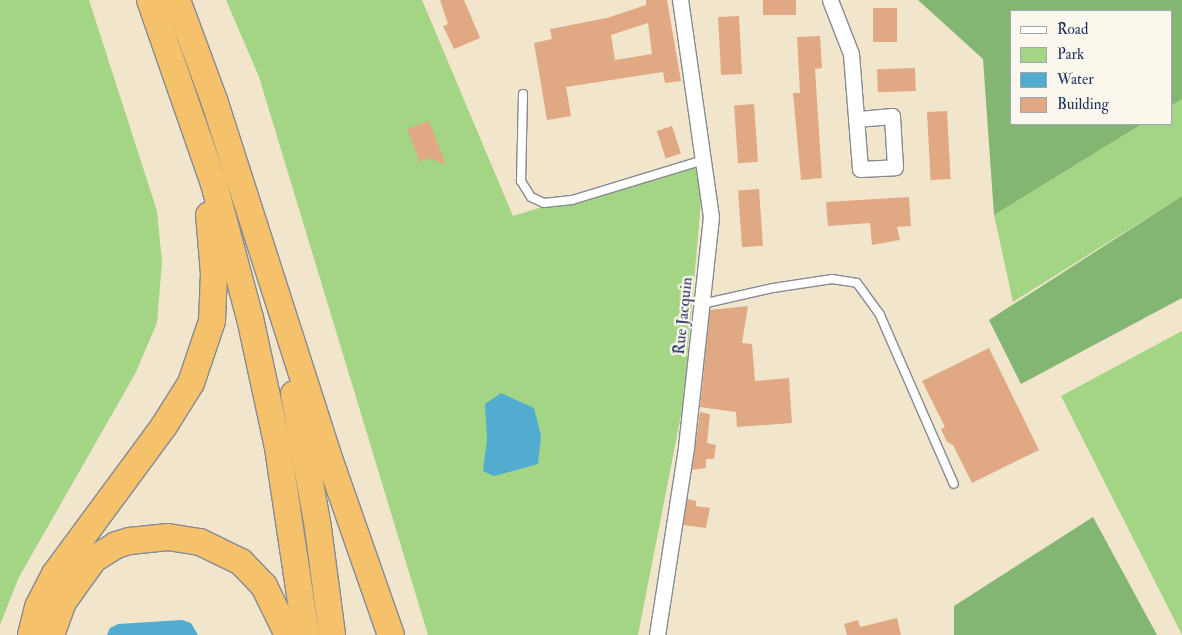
<!DOCTYPE html>
<style>
body{margin:0}
#map{position:relative;width:1182px;height:635px;overflow:hidden;background:#f1e6cb;font-family:"IM FELL Double Pica",serif}
div>[style]{position:absolute}
.green>*{inset:0;background:#a4d584}
.forest>*{inset:0;background:#83b672}
.water>*{inset:0;background:#52acd0}
.building>*{inset:0;background:#e0a984;transform-origin:0 0}
.roads{filter:drop-shadow(1px 0 #868a94) drop-shadow(-1px 0 #868a94) drop-shadow(0 1px #868a94) drop-shadow(0 -1px #868a94)}
.service>*{height:8px;margin:-4px;padding:0 4px;transform-origin:4px;border-radius:4px;background:#fff}
.minor>*{height:15px;margin:-7.5px;padding:0 7.5px;transform-origin:7.5px;border-radius:7.5px;background:#fff}
.trunk>*{height:26px;margin:-13px;padding:0 13px;transform-origin:13px;border-radius:13px;background:#f5c16b}
span{translate:-50% -50%;white-space:nowrap;text-align:center;line-height:1.15;-webkit-text-stroke:4.5px #fbf7ec;paint-order:stroke}
.street-label{font-size:16px;color:#1b2f5e}
.legend{position:absolute;left:1010px;top:10px;width:162px;height:115px;box-sizing:border-box;background:#fbf7ec;border:1px solid #a1a7b3;margin:0;padding:6px 9px;list-style:none;font-size:15px;color:#1b2f5e}
.legend li{display:flex;align-items:center;gap:10px;height:25px}
.legend b{width:25px;border:1px solid #a1a7b3}
</style>
<div id="map">
<div class="green">
<i style="clip-path:polygon(0 0,89px 0,157px 211px,162px 262px,157px 323px,135px 374px,19px 577px,0 625px)"></i>
<i style="clip-path:polygon(226px 0,422px 0,513px 216px,705px 157px,683px 405px,638px 635px,428px 635px,259px 77px)"></i>
<i style="clip-path:polygon(1182px 99px,1182px 196px,1013px 302px,994px 215px,1142px 124px,1171px 124px,1171px 106px)"></i>
<i style="clip-path:polygon(1182px 331px,1182px 635px,1061px 396px)"></i>
</div>
<div class="forest">
<i style="clip-path:polygon(918px 0,1182px 0,1182px 99px,1171px 106px,1171px 11px,1011px 11px,1011px 124px,1142px 124px,994px 215px,983px 59px)"></i>
<i style="clip-path:polygon(1182px 196px,1182px 298px,1021px 384px,989px 320px)"></i>
<i style="clip-path:polygon(1093px 517px,1157px 635px,954px 635px,954px 606px)"></i>
</div>
<div class="water">
<i style="clip-path:polygon(501px 393px,534px 408px,541px 436px,538px 464px,494px 476px,483px 471px,487px 440px,485px 404px)"></i>
<i style="clip-path:polygon(182px 620px,191px 623px,198px 635px,107px 635px,110px 628px,118px 624px)"></i>
</div>
<div class="building">
<i style="clip-path:polygon(440px 0,464px 0,480px 38px,454px 49px,443px 26px,448px 24px)"></i>
<i style="clip-path:polygon(evenodd,646px 0,667px 0,681px 81px,665px 83px,663px 72px,566px 87px,571px 116px,547px 120px,534px 43px,552px 39px,550px 29px,607px 18px,646px 5px,646px 0,648px 23px,652px 54px,615px 60px,611px 35px,648px 23px)"></i>
<i style="left:763px;top:0;width:33px;height:15px"></i>
<i style="left:873px;top:8px;width:24px;height:34px"></i>
<i style="left:739px;top:16px;width:58px;height:21px;rotate:87deg"></i>
<i style="clip-path:polygon(820px 36px,822px 68px,815px 69px,822px 178px,801px 180px,793px 93px,800px 93px,797px 37px)"></i>
<i style="left:915px;top:68px;width:23px;height:38px;rotate:88deg"></i>
<i style="left:754px;top:104px;width:58px;height:20px;rotate:86deg"></i>
<i style="left:947px;top:111px;width:68px;height:20px;rotate:87deg"></i>
<i style="clip-path:polygon(429px 121px,446px 165px,429px 158px,420px 162px,407px 129px)"></i>
<i style="left:672px;top:126px;width:29px;height:16px;rotate:72deg"></i>
<i style="left:759px;top:189px;width:57px;height:21px;rotate:86deg"></i>
<i style="clip-path:polygon(909px 197px,911px 226px,897px 227px,900px 240px,872px 245px,870px 223px,828px 226px,826px 202px)"></i>
<i style="clip-path:polygon(748px 306px,742px 343px,752px 344px,755px 381px,789px 378px,792px 423px,737px 427px,736px 412px,700px 407px,710px 310px)"></i>
<i style="clip-path:polygon(989px 348px,1039px 450px,972px 483px,953px 445px,947px 442px,941px 429px,945px 427px,922px 381px)"></i>
<i style="clip-path:polygon(700px 412px,710px 414px,707px 443px,716px 445px,714px 459px,706px 459px,706px 468px,692px 470px)"></i>
<i style="clip-path:polygon(687px 499px,696px 501px,696px 506px,710px 508px,706px 528px,683px 525px)"></i>
<i style="clip-path:polygon(897px 618px,901px 635px,847px 635px,844px 624px,858px 620px,860px 627px)"></i>
</div>
<div class="roads">
<div class="service">
<i style="left:523px;top:94px;width:87px;rotate:91.3deg"></i>
<i style="left:521px;top:181px;width:19px;rotate:58deg"></i>
<i style="left:531px;top:197px;width:14px;rotate:25deg"></i>
<i style="left:544px;top:203px;width:28px;rotate:-6deg"></i>
<i style="left:572px;top:200px;width:138px;rotate:-16.9deg"></i>
<i style="left:702px;top:304px;width:73px;rotate:-12.7deg"></i>
<i style="left:773px;top:288px;width:60px;rotate:-8.7deg"></i>
<i style="left:832px;top:279px;width:25px;rotate:9deg"></i>
<i style="left:857px;top:283px;width:39px;rotate:54deg"></i>
<i style="left:880px;top:315px;width:184px;rotate:66.4deg"></i>
</div>
<div class="minor">
<i style="left:830px;top:0;width:58px;rotate:68.7deg"></i>
<i style="left:851px;top:54px;width:115px;rotate:85.5deg"></i>
<i style="left:860px;top:169px;width:35px;rotate:-3deg"></i>
<i style="left:895px;top:167px;width:51px;rotate:-93.4deg"></i>
<i style="left:892px;top:116px;width:36px;rotate:175deg"></i>
<i style="left:657px;top:635px;width:190px;rotate:-81.2deg"></i>
<i style="left:686px;top:447px;width:231px;rotate:-83.8deg"></i>
<i style="left:711px;top:217px;width:219px;rotate:-98.1deg"></i>
</div>
<div class="trunk">
<i style="left:150px;top:0;width:195px;rotate:70.8deg"></i>
<i style="left:214px;top:184px;width:139px;rotate:75deg"></i>
<i style="left:250px;top:318px;width:133px;rotate:77.8deg"></i>
<i style="left:278px;top:448px;width:189px;rotate:81.5deg"></i>
<i style="left:177px;top:0;width:110px;rotate:69.7deg"></i>
<i style="left:215px;top:103px;width:376px;rotate:72.2deg"></i>
<i style="left:330px;top:461px;width:184px;rotate:70.7deg"></i>
<i style="left:294px;top:394px;width:136px;rotate:79.8deg"></i>
<i style="left:318px;top:528px;width:108px;rotate:82.5deg"></i>
<i style="left:31px;top:635px;width:29px;rotate:-76deg"></i>
<i style="left:38px;top:607px;width:37px;rotate:-63deg"></i>
<i style="left:55px;top:574px;width:184px;rotate:-53.6deg"></i>
<i style="left:164px;top:426px;width:51px;rotate:-57.9deg"></i>
<i style="left:191px;top:383px;width:65px;rotate:-71.3deg"></i>
<i style="left:212px;top:321px;width:47px;rotate:-87.6deg"></i>
<i style="left:214px;top:274px;width:59px;rotate:-94.8deg"></i>
<i style="left:51px;top:635px;width:35px;rotate:-70deg"></i>
<i style="left:63px;top:602px;width:53px;rotate:-54.2deg"></i>
<i style="left:94px;top:559px;width:26px;rotate:-32deg"></i>
<i style="left:116px;top:545px;width:15px;rotate:-16deg"></i>
<i style="left:130px;top:541px;width:38px;rotate:-6deg"></i>
<i style="left:168px;top:537px;width:32px;rotate:9deg"></i>
<i style="left:200px;top:542px;width:46px;rotate:26deg"></i>
<i style="left:241px;top:562px;width:33px;rotate:46deg"></i>
<i style="left:264px;top:586px;width:55px;rotate:63.9deg"></i>
</div>
</div>
<div class="street-label">
<span style="left:683px;top:316px;rotate:-84deg">Rue Jacquin</span>
</div>
<ul class="legend">
<li><b style="height:6px;background:#fff"></b>Road</li>
<li><b style="height:14px;background:#a4d584"></b>Park</li>
<li><b style="height:14px;background:#52acd0"></b>Water</li>
<li><b style="height:14px;background:#e0a984"></b>Building</li>
</ul>
</div>
